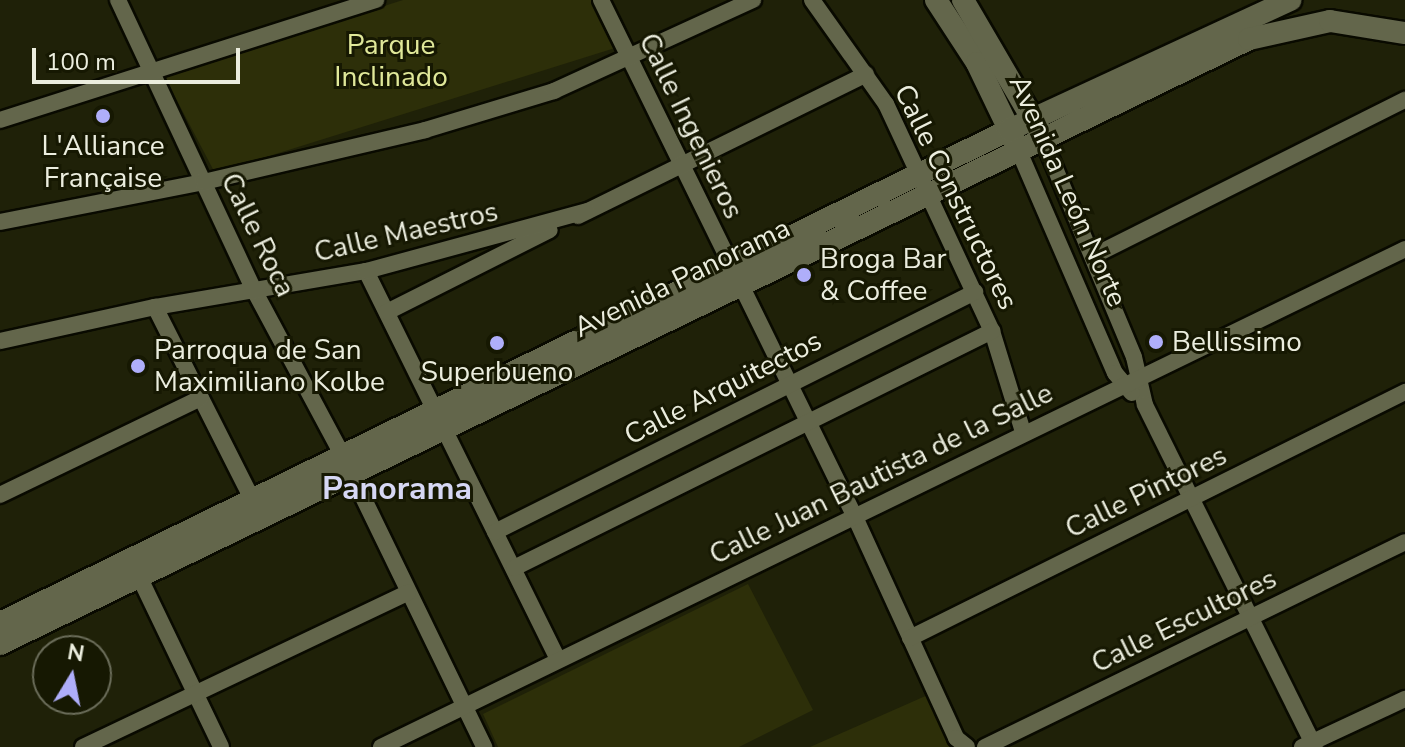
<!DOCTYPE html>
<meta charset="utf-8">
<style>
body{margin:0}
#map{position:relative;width:1405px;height:747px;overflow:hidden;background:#1f2108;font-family:"Nunito Sans",sans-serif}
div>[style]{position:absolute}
.green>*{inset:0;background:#2d2f09}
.roads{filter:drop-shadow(2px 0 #090a00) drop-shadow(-2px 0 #090a00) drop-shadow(0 2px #090a00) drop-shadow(0 -2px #090a00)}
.minor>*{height:16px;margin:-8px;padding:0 8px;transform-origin:8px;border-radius:8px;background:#63664b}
.tertiary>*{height:22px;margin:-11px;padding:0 11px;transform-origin:11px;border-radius:11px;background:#63664b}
.dots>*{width:22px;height:22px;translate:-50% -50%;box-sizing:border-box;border:4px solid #161802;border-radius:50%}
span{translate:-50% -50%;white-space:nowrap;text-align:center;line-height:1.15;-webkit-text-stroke:6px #161802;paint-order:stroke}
.park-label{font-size:28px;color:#e0e899}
.street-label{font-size:28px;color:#ebedde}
.poi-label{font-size:28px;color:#ebedde}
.left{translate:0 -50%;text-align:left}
.quarter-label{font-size:32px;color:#d6d7f4;font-weight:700}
.north{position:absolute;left:32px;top:635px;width:80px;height:80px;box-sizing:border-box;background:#161802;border:2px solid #6b6d5a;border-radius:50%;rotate:10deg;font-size:22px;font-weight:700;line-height:32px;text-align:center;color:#ebedde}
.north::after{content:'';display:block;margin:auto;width:28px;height:36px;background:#afaefa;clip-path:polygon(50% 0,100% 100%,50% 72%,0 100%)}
.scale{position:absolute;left:32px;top:48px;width:208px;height:36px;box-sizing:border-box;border:4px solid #ebedde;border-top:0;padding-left:10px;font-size:24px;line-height:28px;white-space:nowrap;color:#ebedde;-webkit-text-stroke:6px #161802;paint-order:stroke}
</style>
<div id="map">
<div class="green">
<i style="clip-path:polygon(403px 0,592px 0,615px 48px,215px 173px,164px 76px)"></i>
<i style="clip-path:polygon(748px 584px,813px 710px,739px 747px,498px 747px,483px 714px)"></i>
<i style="clip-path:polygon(930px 694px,956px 747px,810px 747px)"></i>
</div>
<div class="roads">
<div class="minor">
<i style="left:118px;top:0;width:323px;rotate:64.9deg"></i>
<i style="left:255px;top:292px;width:184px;rotate:61.8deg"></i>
<i style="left:342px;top:454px;width:326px;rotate:64.1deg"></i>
<i style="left:601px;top:0;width:576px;rotate:63.84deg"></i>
<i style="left:855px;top:517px;width:243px;rotate:65.4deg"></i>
<i style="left:956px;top:738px;width:14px;rotate:39deg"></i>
<i style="left:812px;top:0;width:128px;rotate:54.6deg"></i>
<i style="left:886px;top:104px;width:251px;rotate:65deg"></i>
<i style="left:992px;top:331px;width:106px;rotate:72.9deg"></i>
<i style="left:0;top:120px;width:395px;rotate:-17.7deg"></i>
<i style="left:1042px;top:137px;width:238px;rotate:67.3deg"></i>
<i style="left:1134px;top:357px;width:49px;rotate:77.1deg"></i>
<i style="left:1145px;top:405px;width:382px;rotate:63.6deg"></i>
<i style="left:1018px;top:149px;width:244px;rotate:66.6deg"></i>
<i style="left:1115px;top:373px;width:26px;rotate:50deg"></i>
<i style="left:578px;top:216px;width:321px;rotate:-26.2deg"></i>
<i style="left:0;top:222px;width:208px;rotate:-11.1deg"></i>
<i style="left:204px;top:182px;width:227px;rotate:-13.2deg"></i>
<i style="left:425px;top:130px;width:135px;rotate:-16.8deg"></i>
<i style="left:554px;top:91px;width:219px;rotate:-24.6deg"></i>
<i style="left:1093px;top:256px;width:349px;rotate:-26.6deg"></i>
<i style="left:366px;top:271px;width:434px;rotate:63.7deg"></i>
<i style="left:155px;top:307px;width:226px;rotate:63.2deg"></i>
<i style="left:387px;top:312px;width:182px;rotate:-26.7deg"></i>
<i style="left:0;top:341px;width:159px;rotate:-12.4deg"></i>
<i style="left:155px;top:307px;width:214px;rotate:-9.7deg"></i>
<i style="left:366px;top:271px;width:229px;rotate:-15.2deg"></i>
<i style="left:0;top:495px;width:223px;rotate:-25.8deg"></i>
<i style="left:495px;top:532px;width:537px;rotate:-26.57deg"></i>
<i style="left:514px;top:568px;width:534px;rotate:-26.37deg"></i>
<i style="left:136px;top:570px;width:196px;rotate:64.3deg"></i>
<i style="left:910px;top:638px;width:553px;rotate:-26.43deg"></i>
<i style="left:83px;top:747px;width:360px;rotate:-25.4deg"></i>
<i style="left:381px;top:747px;width:1139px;rotate:-25.93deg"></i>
<i style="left:985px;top:747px;width:467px;rotate:-26deg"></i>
<i style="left:1302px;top:747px;width:114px;rotate:-25deg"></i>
</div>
<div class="tertiary">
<i style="left:936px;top:0;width:75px;rotate:56.9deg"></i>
<i style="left:977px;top:63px;width:88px;rotate:64.3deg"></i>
<i style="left:963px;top:0;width:151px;rotate:59.7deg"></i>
<i style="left:0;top:623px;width:1123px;rotate:-26.04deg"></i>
<i style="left:1009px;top:130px;width:310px;rotate:-24.8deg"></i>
<i style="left:0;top:644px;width:1388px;rotate:-25.84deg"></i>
<i style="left:1249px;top:39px;width:83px;rotate:-12.5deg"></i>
<i style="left:1330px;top:21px;width:76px;rotate:9.1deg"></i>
</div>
</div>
<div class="dots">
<i style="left:103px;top:116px;background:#afaefa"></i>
<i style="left:804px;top:275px;background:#afaefa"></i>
<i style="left:1156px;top:342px;background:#afaefa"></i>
<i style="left:497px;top:343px;background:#afaefa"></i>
<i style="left:138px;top:366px;background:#afaefa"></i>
</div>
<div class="park-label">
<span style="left:391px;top:61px">Parque<br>Inclinado</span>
</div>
<div class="street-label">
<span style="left:691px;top:126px;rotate:64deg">Calle Ingenieros</span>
<span style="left:1068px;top:191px;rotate:66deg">Avenida León Norte</span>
<span style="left:956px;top:197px;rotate:64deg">Calle Constructores</span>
<span style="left:406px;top:232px;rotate:-13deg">Calle Maestros</span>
<span style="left:258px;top:235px;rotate:64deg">Calle Roca</span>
<span style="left:682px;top:278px;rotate:-26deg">Avenida Panorama</span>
<span style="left:723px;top:388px;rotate:-27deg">Calle Arquitectos</span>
<span style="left:881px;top:474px;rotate:-26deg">Calle Juan Bautista de la Salle</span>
<span style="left:1146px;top:492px;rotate:-26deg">Calle Pintores</span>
<span style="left:1184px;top:621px;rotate:-26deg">Calle Escultores</span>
</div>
<div class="poi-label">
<span style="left:103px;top:162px">L'Alliance<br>Française</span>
<span class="left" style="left:820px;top:275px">Broga Bar<br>&amp; Coffee</span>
<span class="left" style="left:1172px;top:342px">Bellissimo</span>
<span class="left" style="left:154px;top:366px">Parroqua de San<br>Maximiliano Kolbe</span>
<span style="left:497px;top:372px">Superbueno</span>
</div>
<div class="quarter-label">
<span style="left:397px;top:489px">Panorama</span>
</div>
<div class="north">N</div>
<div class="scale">100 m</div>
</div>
